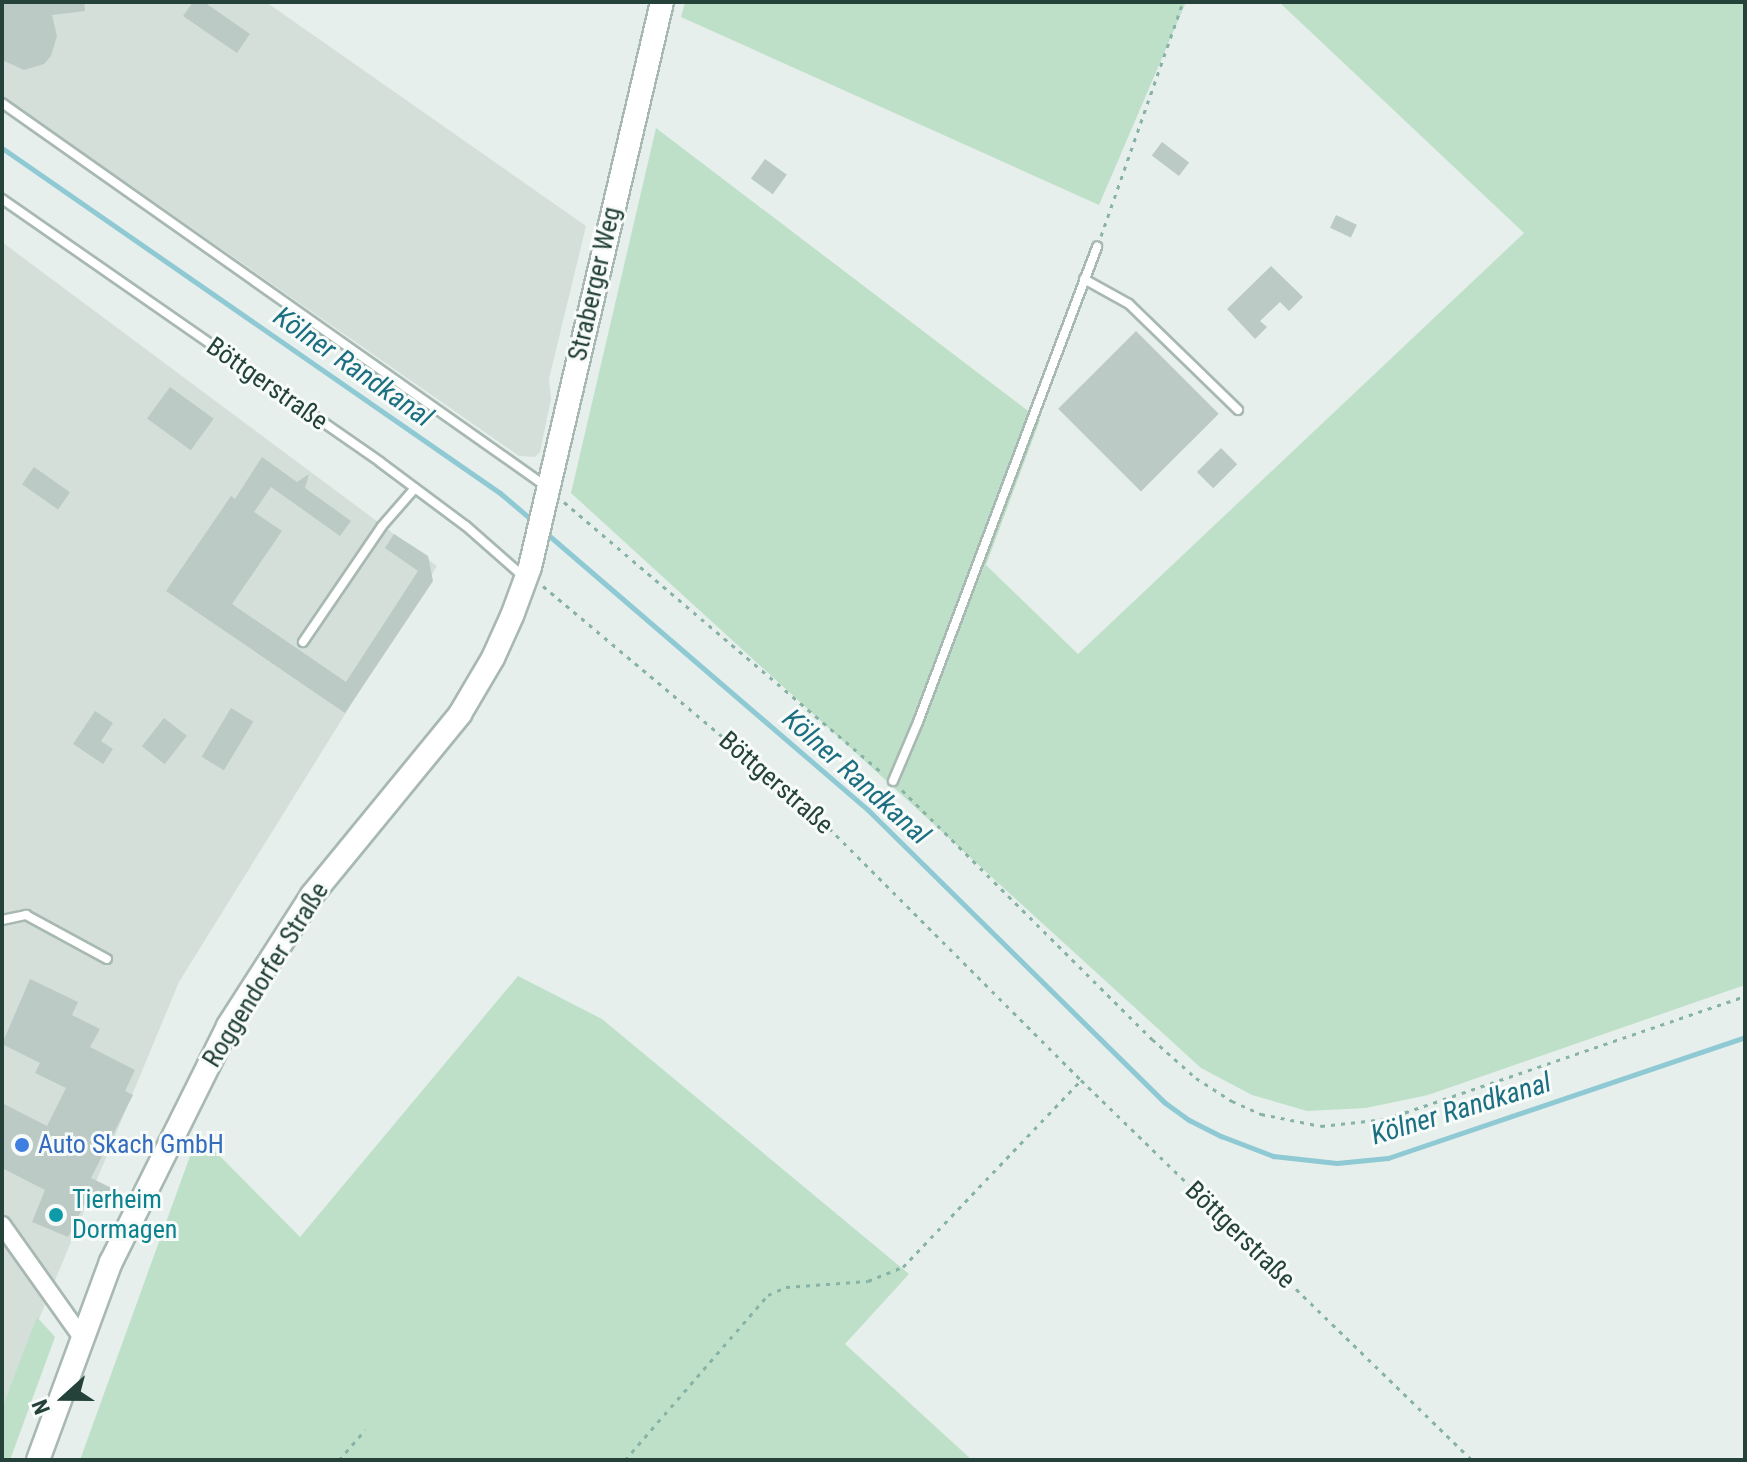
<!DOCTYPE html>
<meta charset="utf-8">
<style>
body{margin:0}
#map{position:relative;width:1747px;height:1462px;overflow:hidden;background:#e6efeb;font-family:"Roboto Condensed",sans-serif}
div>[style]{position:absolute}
.built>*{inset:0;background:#d4dfda}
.green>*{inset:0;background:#bfe0c8}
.stream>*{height:5px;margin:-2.5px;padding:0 2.5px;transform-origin:2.5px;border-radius:2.5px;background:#8ec9d4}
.building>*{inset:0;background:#bbcac4;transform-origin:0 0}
.path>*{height:3px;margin-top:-1.5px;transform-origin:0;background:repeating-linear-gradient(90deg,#86b3a5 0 4px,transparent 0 10px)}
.roads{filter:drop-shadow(2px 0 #a8b8b2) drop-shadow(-2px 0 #a8b8b2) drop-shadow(0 2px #a8b8b2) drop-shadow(0 -2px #a8b8b2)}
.service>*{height:8px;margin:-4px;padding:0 4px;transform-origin:4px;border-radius:4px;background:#fff}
.minor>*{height:16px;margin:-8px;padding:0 8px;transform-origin:8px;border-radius:8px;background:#fff}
.secondary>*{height:22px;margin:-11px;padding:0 11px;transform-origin:11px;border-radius:11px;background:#fff}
.dots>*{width:22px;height:22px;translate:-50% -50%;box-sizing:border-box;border:4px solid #f7fbf9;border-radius:50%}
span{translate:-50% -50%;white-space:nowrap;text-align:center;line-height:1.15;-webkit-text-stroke:6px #f7fbf9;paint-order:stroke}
.street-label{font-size:26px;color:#24423a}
.shop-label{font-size:26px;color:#366cbe}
.left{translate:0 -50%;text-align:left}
.culture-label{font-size:26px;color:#0d838f}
.water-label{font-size:28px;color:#1c6f80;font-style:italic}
.frame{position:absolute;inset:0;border:4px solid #24423a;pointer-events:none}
.north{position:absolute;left:24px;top:1358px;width:80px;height:80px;-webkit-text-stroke:6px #f7fbf9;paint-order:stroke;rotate:249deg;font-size:22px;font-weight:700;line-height:32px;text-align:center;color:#24423a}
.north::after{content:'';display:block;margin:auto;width:28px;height:36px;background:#24423a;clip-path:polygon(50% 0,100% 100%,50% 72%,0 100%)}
</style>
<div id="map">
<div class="built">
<i style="clip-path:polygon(2px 2px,266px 2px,586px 226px,549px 379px,551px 399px,540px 452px,535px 457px,519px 456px,2px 96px)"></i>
<i style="clip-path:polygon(2px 242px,437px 566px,179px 982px,2px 1408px)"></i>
</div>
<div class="green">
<i style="clip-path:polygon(685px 2px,1186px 2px,1099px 205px,681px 17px)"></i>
<i style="clip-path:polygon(1279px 2px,1745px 2px,1745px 985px,1428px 1095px,1366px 1108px,1307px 1111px,1252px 1095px,1201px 1068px,571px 493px,656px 128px,1040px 420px,986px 565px,1078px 654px,1524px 233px)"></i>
<i style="clip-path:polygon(518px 976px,602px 1019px,909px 1274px,845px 1344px,972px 1460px,80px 1460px,198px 1134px,300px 1237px)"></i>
<i style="clip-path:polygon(37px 1317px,55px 1337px,10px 1460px,2px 1460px,2px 1408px)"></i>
</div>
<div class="stream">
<i style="left:2px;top:148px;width:606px;rotate:34.71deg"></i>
<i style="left:500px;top:493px;width:43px;rotate:40.3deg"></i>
<i style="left:546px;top:533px;width:425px;rotate:40.7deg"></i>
<i style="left:868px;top:810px;width:416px;rotate:44.6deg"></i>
<i style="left:1164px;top:1102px;width:31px;rotate:36deg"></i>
<i style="left:1189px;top:1120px;width:36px;rotate:27deg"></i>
<i style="left:1221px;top:1136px;width:56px;rotate:21deg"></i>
<i style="left:1273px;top:1156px;width:64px;rotate:6.2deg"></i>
<i style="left:1337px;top:1163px;width:51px;rotate:-5.6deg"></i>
<i style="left:1388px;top:1158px;width:377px;rotate:-18.7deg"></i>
</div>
<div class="building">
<i style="clip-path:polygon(2px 2px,84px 2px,85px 11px,52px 15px,57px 36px,51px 56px,44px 64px,24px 70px,2px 60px)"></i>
<i style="clip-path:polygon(193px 2px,204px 2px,250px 34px,237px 53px,183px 16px)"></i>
<i style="left:1162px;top:142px;width:34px;height:17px;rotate:37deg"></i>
<i style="left:765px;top:159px;width:27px;height:24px;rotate:36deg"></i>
<i style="left:1336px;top:215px;width:23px;height:14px;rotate:25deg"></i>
<i style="clip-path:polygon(1271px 266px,1303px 297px,1289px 311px,1280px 302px,1260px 321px,1267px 327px,1255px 339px,1227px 309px)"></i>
<i style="left:1136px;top:331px;width:117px;height:110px;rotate:45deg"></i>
<i style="left:170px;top:387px;width:54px;height:39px;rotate:36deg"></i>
<i style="left:1221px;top:448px;width:23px;height:34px;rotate:45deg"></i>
<i style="clip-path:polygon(262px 457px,297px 482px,309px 474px,305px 488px,351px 521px,340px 536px,271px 487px,254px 512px,282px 531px,232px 604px,346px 682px,418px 571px,385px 548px,394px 534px,428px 556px,433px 581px,345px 713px,166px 591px,231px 496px,235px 499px)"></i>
<i style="left:34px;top:467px;width:44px;height:21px;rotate:35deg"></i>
<i style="left:231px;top:708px;width:26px;height:57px;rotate:31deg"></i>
<i style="clip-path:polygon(95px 711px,113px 723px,101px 741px,113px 749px,103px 764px,73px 744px)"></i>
<i style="left:164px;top:718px;width:29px;height:36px;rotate:38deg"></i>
<i style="clip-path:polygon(30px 979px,78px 1002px,72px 1015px,100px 1029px,90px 1047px,135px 1070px,125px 1091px,133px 1095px,91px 1178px,124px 1194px,116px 1208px,89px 1195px,68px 1237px,32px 1222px,45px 1190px,2px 1168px,2px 1103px,47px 1126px,66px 1088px,35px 1073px,40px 1063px,2px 1044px)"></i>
</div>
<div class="path">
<i style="left:1101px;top:236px;width:248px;rotate:-70.7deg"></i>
<i style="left:564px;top:502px;width:416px;rotate:40.4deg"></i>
<i style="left:543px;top:586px;width:355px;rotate:40deg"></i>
<i style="left:815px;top:814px;width:376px;rotate:45deg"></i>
<i style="left:1081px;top:1080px;width:545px;rotate:44.18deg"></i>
<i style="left:902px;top:790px;width:353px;rotate:44.9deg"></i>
<i style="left:1152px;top:1039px;width:59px;rotate:41.6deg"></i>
<i style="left:1196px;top:1078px;width:43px;rotate:32.6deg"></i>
<i style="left:1232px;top:1101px;width:32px;rotate:24deg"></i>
<i style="left:1261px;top:1114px;width:61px;rotate:11.3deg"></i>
<i style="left:1321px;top:1126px;width:65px;rotate:-6.1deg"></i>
<i style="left:1386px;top:1119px;width:379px;rotate:-18.9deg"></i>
<i style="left:339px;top:1460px;width:40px;rotate:-49deg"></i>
<i style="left:625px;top:1460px;width:218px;rotate:-49.1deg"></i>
<i style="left:768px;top:1295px;width:20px;rotate:-24deg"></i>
<i style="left:786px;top:1287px;width:82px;rotate:-4.2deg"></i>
<i style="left:868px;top:1281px;width:38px;rotate:-22deg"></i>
<i style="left:903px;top:1267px;width:258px;rotate:-46.4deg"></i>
</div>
<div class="roads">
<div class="service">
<i style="left:2px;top:103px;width:667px;rotate:35.17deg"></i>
<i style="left:2px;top:199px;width:460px;rotate:34.8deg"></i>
<i style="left:380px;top:462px;width:107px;rotate:36.7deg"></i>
<i style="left:466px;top:526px;width:76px;rotate:41.3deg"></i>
<i style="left:1084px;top:279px;width:51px;rotate:29.1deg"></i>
<i style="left:1129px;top:304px;width:152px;rotate:44.2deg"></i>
<i style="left:303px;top:642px;width:140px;rotate:-55.7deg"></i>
<i style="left:382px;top:526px;width:50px;rotate:-49deg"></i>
<i style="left:893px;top:781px;width:64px;rotate:-67deg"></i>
<i style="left:918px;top:722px;width:508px;rotate:-69.35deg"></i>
<i style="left:2px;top:920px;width:25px;rotate:-12deg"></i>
<i style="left:26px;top:915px;width:92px;rotate:28.5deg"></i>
</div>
<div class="minor">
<i style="left:2px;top:1225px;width:140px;rotate:54.6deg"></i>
</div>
<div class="secondary">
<i style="left:38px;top:1460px;width:211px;rotate:-69.8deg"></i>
<i style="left:111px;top:1262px;width:263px;rotate:-63.6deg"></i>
<i style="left:228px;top:1026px;width:156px;rotate:-57.3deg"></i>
<i style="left:312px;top:895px;width:234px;rotate:-50.7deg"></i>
<i style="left:460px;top:714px;width:65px;rotate:-59.5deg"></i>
<i style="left:493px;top:658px;width:46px;rotate:-65.7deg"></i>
<i style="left:512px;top:616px;width:52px;rotate:-69.8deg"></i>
<i style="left:530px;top:567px;width:580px;rotate:-76.85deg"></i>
</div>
</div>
<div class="dots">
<i style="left:22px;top:1145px;background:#3f7fe0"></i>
<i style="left:56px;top:1215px;background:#0f9aa8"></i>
</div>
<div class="street-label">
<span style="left:595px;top:284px;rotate:-77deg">Straberger Weg</span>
<span style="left:267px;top:384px;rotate:35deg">Böttgerstraße</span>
<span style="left:776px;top:783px;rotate:41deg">Böttgerstraße</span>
<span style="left:266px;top:975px;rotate:-58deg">Roggendorfer Straße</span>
<span style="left:1240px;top:1235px;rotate:44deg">Böttgerstraße</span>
</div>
<div class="shop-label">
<span class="left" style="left:38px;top:1145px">Auto Skach GmbH</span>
</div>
<div class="culture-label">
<span class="left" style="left:72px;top:1215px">Tierheim<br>Dormagen</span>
</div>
<div class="water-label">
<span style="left:353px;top:367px;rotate:35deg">Kölner Randkanal</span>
<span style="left:856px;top:777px;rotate:42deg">Kölner Randkanal</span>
<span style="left:1461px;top:1109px;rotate:-17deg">Kölner Randkanal</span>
</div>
<div class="frame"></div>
<div class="north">N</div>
</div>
